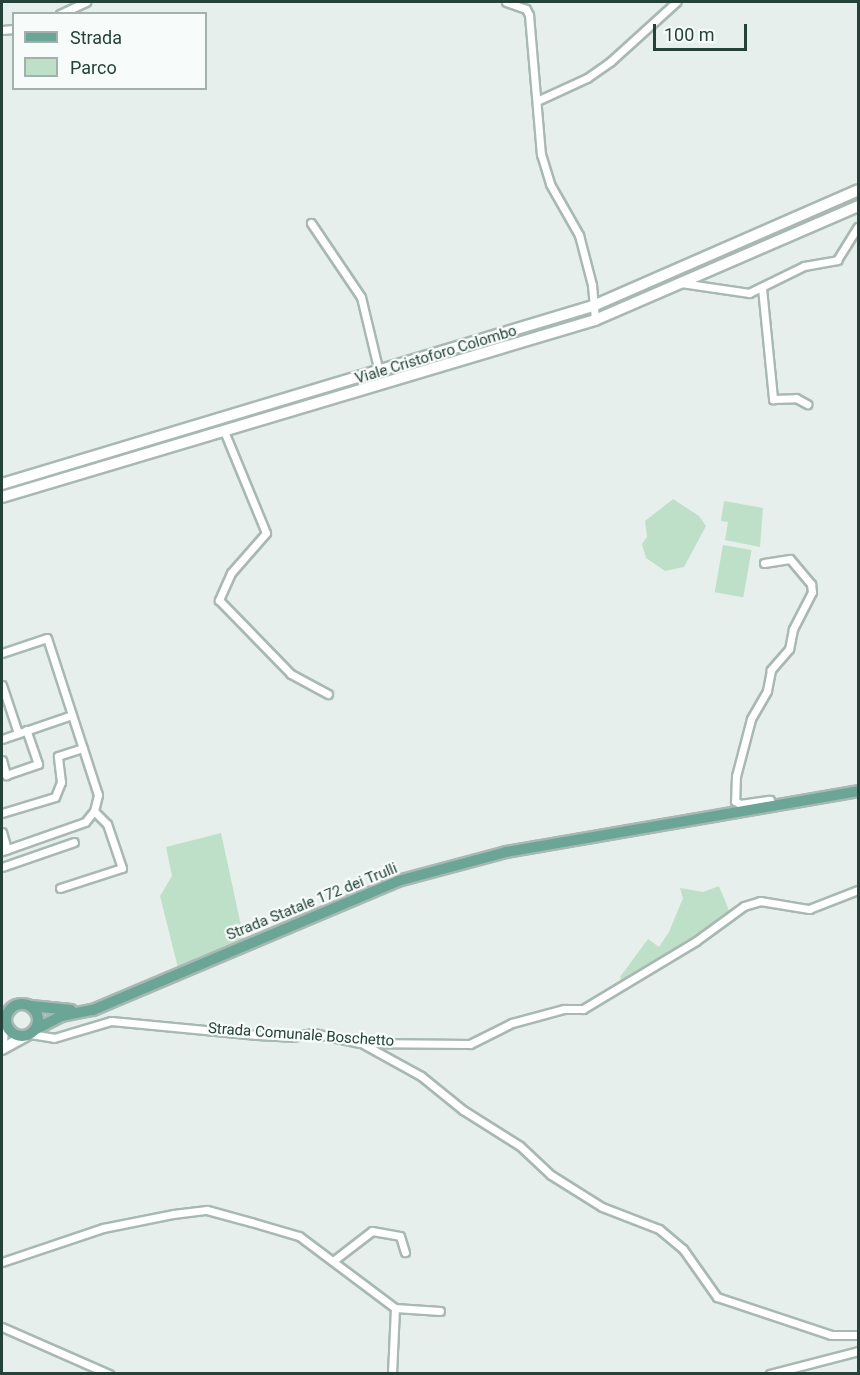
<!DOCTYPE html>
<style>
body{margin:0}
#map{position:relative;width:860px;height:1375px;overflow:hidden;background:#e6efeb;font-family:Roboto,sans-serif}
div>[style]{position:absolute}
.green>*{inset:0;background:#bfe0c8;transform-origin:0 0}
.roads{filter:drop-shadow(2px 0 #a8b8b2) drop-shadow(-2px 0 #a8b8b2) drop-shadow(0 2px #a8b8b2) drop-shadow(0 -2px #a8b8b2)}
.minor>*{height:7px;margin:-3.5px;padding:0 3.5px;transform-origin:3.5px;border-radius:3.5px;background:#fff}
.secondary>*{height:10px;margin:-5px;padding:0 5px;transform-origin:5px;border-radius:5px;background:#fff}
.primary>*{height:10px;margin:-5px;padding:0 5px;transform-origin:5px;border-radius:5px;background:#6aa596}
.primary>.ring{margin:-5px;padding:0;box-sizing:content-box;background:none;border:10px solid #6aa596;border-radius:50%}
span{translate:-50% -50%;white-space:nowrap;text-align:center;line-height:1.15;-webkit-text-stroke:4.5px #f7fbf9;paint-order:stroke}
.street-label{font-size:15px;color:#24423a}
.frame{position:absolute;inset:0;border:3px solid #24423a;pointer-events:none}
.legend{position:absolute;left:12px;top:12px;width:195px;height:78px;box-sizing:border-box;background:#f7fbf9;border:2px solid #a3b1ad;margin:0;padding:8px 10px;list-style:none;font-size:18px;color:#24423a}
.legend li{display:flex;align-items:center;gap:12px;height:30px}
.legend b{width:30px;border:2px solid #a3b1ad}
.scale{position:absolute;left:653px;top:24px;width:94px;height:27px;box-sizing:border-box;border:3px solid #24423a;border-top:0;padding-left:8px;font-size:18px;line-height:21px;white-space:nowrap;color:#24423a;-webkit-text-stroke:4px #f7fbf9;paint-order:stroke}
</style>
<div id="map">
<div class="green">
<i style="clip-path:polygon(673px 499px,699px 516px,706px 526px,684px 567px,665px 571px,646px 558px,642px 544px,647px 537px,645px 521px)"></i>
<i style="clip-path:polygon(724px 501px,763px 508px,760px 547px,725px 540px,728px 522px,721px 521px)"></i>
<i style="left:723px;top:545px;width:29px;height:48px;rotate:10deg"></i>
<i style="clip-path:polygon(221px 833px,245px 944px,179px 972px,160px 896px,172px 876px,166px 847px)"></i>
<i style="clip-path:polygon(719px 886px,730px 913px,622px 985px,620px 977px,648px 939px,659px 947px,669px 932px,683px 898px,680px 888px,703px 892px)"></i>
</div>
<div class="roads">
<div class="minor">
<i style="left:506px;top:2px;width:21px;rotate:19deg"></i>
<i style="left:526px;top:9px;width:7px;rotate:63deg"></i>
<i style="left:529px;top:15px;width:140px;rotate:85.1deg"></i>
<i style="left:541px;top:154px;width:31px;rotate:73deg"></i>
<i style="left:550px;top:184px;width:59px;rotate:60.4deg"></i>
<i style="left:579px;top:235px;width:52px;rotate:75.4deg"></i>
<i style="left:592px;top:285px;width:35px;rotate:85deg"></i>
<i style="left:60px;top:14px;width:29px;rotate:-25deg"></i>
<i style="left:2px;top:30px;width:12px;rotate:-5deg"></i>
<i style="left:539px;top:100px;width:53px;rotate:-24.6deg"></i>
<i style="left:587px;top:78px;width:29px;rotate:-35deg"></i>
<i style="left:611px;top:61px;width:88px;rotate:-42.2deg"></i>
<i style="left:311px;top:223px;width:89px;rotate:56deg"></i>
<i style="left:361px;top:297px;width:77px;rotate:76.5deg"></i>
<i style="left:681px;top:283px;width:69px;rotate:8.4deg"></i>
<i style="left:749px;top:293px;width:61px;rotate:-26.1deg"></i>
<i style="left:804px;top:266px;width:34px;rotate:-10deg"></i>
<i style="left:837px;top:260px;width:39px;rotate:-58deg"></i>
<i style="left:762px;top:288px;width:112px;rotate:84.3deg"></i>
<i style="left:773px;top:399px;width:23px;rotate:-2deg"></i>
<i style="left:796px;top:398px;width:13px;rotate:29deg"></i>
<i style="left:224px;top:431px;width:110px;rotate:67.6deg"></i>
<i style="left:266px;top:533px;width:53px;rotate:131.2deg"></i>
<i style="left:231px;top:573px;width:30px;rotate:114deg"></i>
<i style="left:219px;top:600px;width:103px;rotate:45.8deg"></i>
<i style="left:291px;top:674px;width:42px;rotate:28.4deg"></i>
<i style="left:764px;top:563px;width:26px;rotate:-9deg"></i>
<i style="left:790px;top:559px;width:33px;rotate:50deg"></i>
<i style="left:811px;top:584px;width:8px;rotate:83deg"></i>
<i style="left:812px;top:592px;width:42px;rotate:117.2deg"></i>
<i style="left:793px;top:629px;width:20px;rotate:101deg"></i>
<i style="left:789px;top:649px;width:28px;rotate:131deg"></i>
<i style="left:771px;top:670px;width:21px;rotate:101deg"></i>
<i style="left:767px;top:691px;width:32px;rotate:120deg"></i>
<i style="left:751px;top:719px;width:59px;rotate:104.7deg"></i>
<i style="left:736px;top:776px;width:25px;rotate:92deg"></i>
<i style="left:735px;top:801px;width:6px;rotate:31deg"></i>
<i style="left:740px;top:804px;width:30px;rotate:-8deg"></i>
<i style="left:770px;top:800px;width:6px;rotate:72deg"></i>
<i style="left:2px;top:653px;width:47px;rotate:-18.4deg"></i>
<i style="left:47px;top:638px;width:165px;rotate:72deg"></i>
<i style="left:98px;top:795px;width:16px;rotate:104deg"></i>
<i style="left:94px;top:811px;width:14px;rotate:129deg"></i>
<i style="left:85px;top:822px;width:88px;rotate:160.7deg"></i>
<i style="left:2px;top:685px;width:51px;rotate:71.6deg"></i>
<i style="left:2px;top:739px;width:74px;rotate:-18.9deg"></i>
<i style="left:2px;top:760px;width:16px;rotate:75deg"></i>
<i style="left:6px;top:775px;width:34px;rotate:-19deg"></i>
<i style="left:38px;top:764px;width:36px;rotate:-109deg"></i>
<i style="left:2px;top:813px;width:55px;rotate:-16.8deg"></i>
<i style="left:55px;top:797px;width:16px;rotate:-68deg"></i>
<i style="left:61px;top:782px;width:26px;rotate:-97deg"></i>
<i style="left:58px;top:756px;width:26px;rotate:-18deg"></i>
<i style="left:2px;top:832px;width:18px;rotate:74deg"></i>
<i style="left:2px;top:867px;width:76px;rotate:-19.1deg"></i>
<i style="left:60px;top:888px;width:65px;rotate:-17.9deg"></i>
<i style="left:122px;top:868px;width:46px;rotate:-108.8deg"></i>
<i style="left:107px;top:824px;width:18px;rotate:-135deg"></i>
<i style="left:30px;top:1034px;width:24px;rotate:9deg"></i>
<i style="left:54px;top:1038px;width:59px;rotate:-16.6deg"></i>
<i style="left:111px;top:1021px;width:147px;rotate:5.5deg"></i>
<i style="left:257px;top:1035px;width:35px;rotate:3deg"></i>
<i style="left:292px;top:1037px;width:21px;rotate:-11deg"></i>
<i style="left:313px;top:1033px;width:48px;rotate:12deg"></i>
<i style="left:360px;top:1043px;width:110px;rotate:0.5deg"></i>
<i style="left:470px;top:1044px;width:47px;rotate:-26.6deg"></i>
<i style="left:512px;top:1023px;width:54px;rotate:-15.1deg"></i>
<i style="left:564px;top:1009px;width:19px"></i>
<i style="left:583px;top:1009px;width:132px;rotate:-31deg"></i>
<i style="left:696px;top:941px;width:59px;rotate:-36.1deg"></i>
<i style="left:744px;top:906px;width:17px;rotate:-17deg"></i>
<i style="left:760px;top:901px;width:50px;rotate:9.3deg"></i>
<i style="left:809px;top:909px;width:53px;rotate:-21.2deg"></i>
<i style="left:363px;top:1044px;width:66px;rotate:28.9deg"></i>
<i style="left:421px;top:1076px;width:54px;rotate:39deg"></i>
<i style="left:463px;top:1110px;width:67px;rotate:32.3deg"></i>
<i style="left:520px;top:1146px;width:42px;rotate:43.1deg"></i>
<i style="left:551px;top:1175px;width:60px;rotate:32.1deg"></i>
<i style="left:602px;top:1207px;width:61px;rotate:21.1deg"></i>
<i style="left:659px;top:1229px;width:31px;rotate:40deg"></i>
<i style="left:683px;top:1249px;width:59px;rotate:54.7deg"></i>
<i style="left:717px;top:1297px;width:120px;rotate:18.4deg"></i>
<i style="left:831px;top:1335px;width:27px"></i>
<i style="left:333px;top:1261px;width:49px;rotate:-37.6deg"></i>
<i style="left:372px;top:1231px;width:28px;rotate:10deg"></i>
<i style="left:400px;top:1236px;width:17px;rotate:73deg"></i>
<i style="left:2px;top:1262px;width:107px;rotate:-18.6deg"></i>
<i style="left:103px;top:1228px;width:71px;rotate:-11.3deg"></i>
<i style="left:173px;top:1214px;width:34px;rotate:-7deg"></i>
<i style="left:207px;top:1210px;width:46px;rotate:15.3deg"></i>
<i style="left:251px;top:1222px;width:50px;rotate:16.3deg"></i>
<i style="left:299px;top:1236px;width:120px;rotate:36.9deg"></i>
<i style="left:395px;top:1308px;width:66px;rotate:92.6deg"></i>
<i style="left:395px;top:1308px;width:45px;rotate:3.8deg"></i>
<i style="left:2px;top:1327px;width:117px;rotate:23.7deg"></i>
<i style="left:770px;top:1374px;width:91px;rotate:-14.6deg"></i>
</div>
<div class="secondary">
<i style="left:2px;top:484px;width:617px;rotate:-16.76deg"></i>
<i style="left:593px;top:306px;width:289px;rotate:-23.6deg"></i>
<i style="left:2px;top:497px;width:619px;rotate:-16.62deg"></i>
<i style="left:595px;top:320px;width:287px;rotate:-23.4deg"></i>
<i style="left:2px;top:1041px;width:9px;rotate:-84deg"></i>
<i style="left:2px;top:1049px;width:26px;rotate:-29deg"></i>
</div>
<div class="primary">
<i class="ring" style="left:6px;top:1004px;width:22px;height:22px"></i>
<i style="left:31px;top:1006px;width:40px;rotate:5.7deg"></i>
<i style="left:36px;top:1029px;width:28px;rotate:-27deg"></i>
<i style="left:61px;top:1016px;width:33px;rotate:-11deg"></i>
<i style="left:93px;top:1010px;width:331px;rotate:-22.9deg"></i>
<i style="left:398px;top:881px;width:112px;rotate:-15deg"></i>
<i style="left:506px;top:852px;width:357px;rotate:-9.8deg"></i>
</div>
</div>
<div class="street-label">
<span style="left:436px;top:355px;rotate:-17deg">Viale Cristoforo Colombo</span>
<span style="left:312px;top:902px;rotate:-22deg">Strada Statale 172 dei Trulli</span>
<span style="left:301px;top:1035px;rotate:4deg">Strada Comunale Boschetto</span>
</div>
<div class="frame"></div>
<ul class="legend">
<li><b style="height:8px;background:#6aa596"></b>Strada</li>
<li><b style="height:16px;background:#bfe0c8"></b>Parco</li>
</ul>
<div class="scale">100 m</div>
</div>
